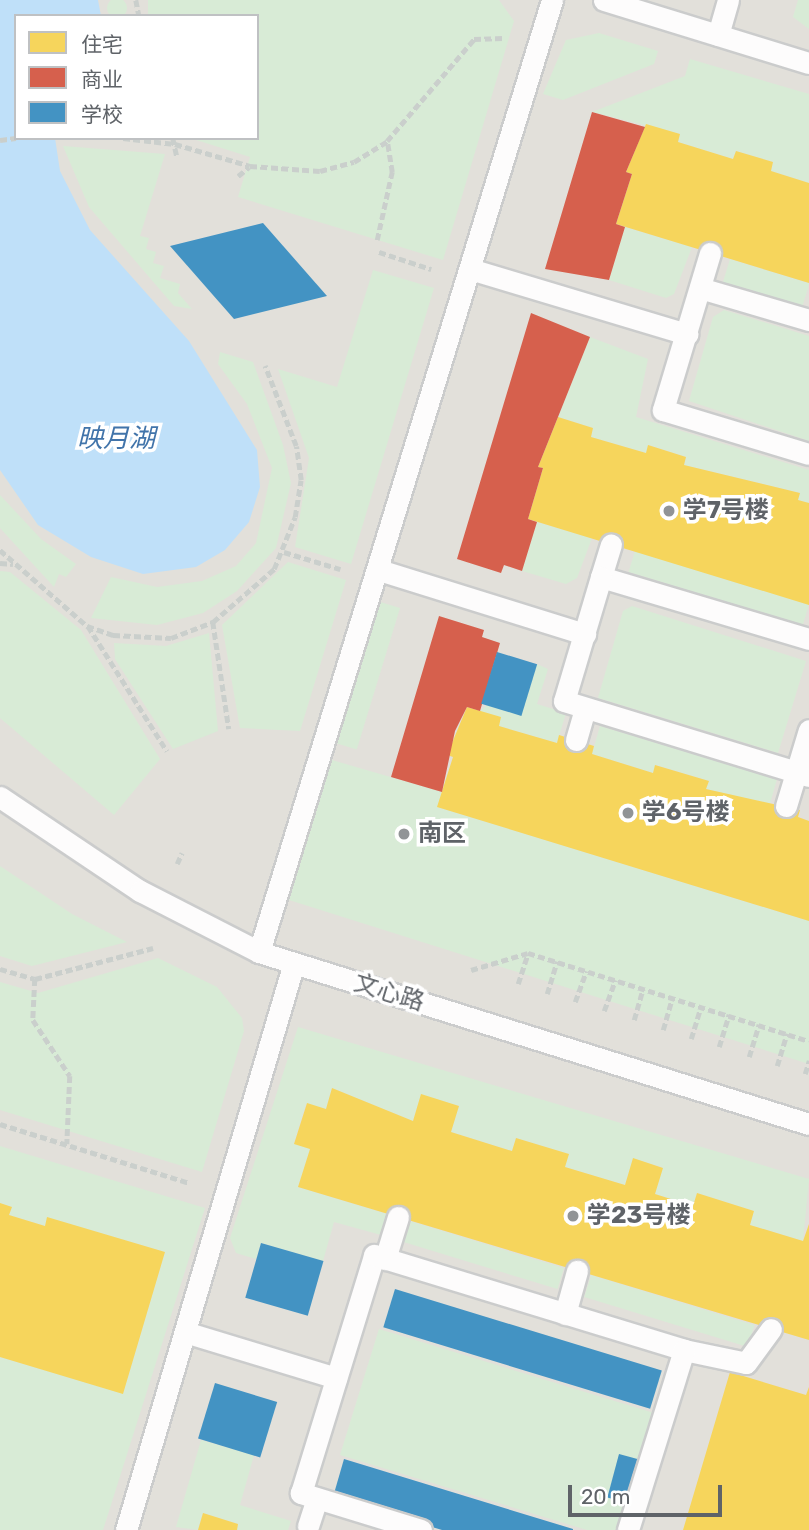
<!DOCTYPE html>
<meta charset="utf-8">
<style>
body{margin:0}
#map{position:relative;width:809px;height:1530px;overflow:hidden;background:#efeeea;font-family:Rubik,"Noto Sans SC",sans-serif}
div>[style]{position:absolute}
.education>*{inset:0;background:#e2e0da}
.green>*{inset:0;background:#d8ebd6;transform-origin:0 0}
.round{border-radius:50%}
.water>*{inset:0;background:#bfe0f9}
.homes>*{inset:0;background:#f6d55c}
.shops>*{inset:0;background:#d6604d}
.schools>*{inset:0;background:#4393c3;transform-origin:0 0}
.path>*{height:4.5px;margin-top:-2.25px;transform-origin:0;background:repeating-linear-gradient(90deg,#cacfcc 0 7px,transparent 0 10.5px)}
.roads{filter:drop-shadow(2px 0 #cbcccc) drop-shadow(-2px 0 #cbcccc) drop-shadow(0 2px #cbcccc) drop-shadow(0 -2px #cbcccc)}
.lane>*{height:21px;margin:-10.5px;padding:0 10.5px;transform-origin:10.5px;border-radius:10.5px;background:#fdfcfc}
.dots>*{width:19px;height:19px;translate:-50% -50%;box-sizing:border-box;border:4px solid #fff;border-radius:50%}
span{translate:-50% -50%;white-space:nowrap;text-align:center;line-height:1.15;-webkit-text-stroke:7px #fff;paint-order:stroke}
.poi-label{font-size:24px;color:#5f6368;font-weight:700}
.left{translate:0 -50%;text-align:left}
.street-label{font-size:24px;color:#5f6368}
.water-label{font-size:26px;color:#4174aa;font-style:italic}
.legend{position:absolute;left:14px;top:14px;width:245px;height:126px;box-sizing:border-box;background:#fff;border:2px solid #bfc1c3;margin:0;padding:9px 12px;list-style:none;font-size:21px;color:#5f6368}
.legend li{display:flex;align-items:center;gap:14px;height:35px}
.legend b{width:35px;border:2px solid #bfc1c3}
.scale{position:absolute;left:568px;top:1485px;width:154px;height:32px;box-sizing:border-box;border:4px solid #5f6368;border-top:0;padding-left:9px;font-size:21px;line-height:24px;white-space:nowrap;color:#5f6368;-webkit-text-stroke:5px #fff;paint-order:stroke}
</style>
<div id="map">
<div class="education">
<i style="clip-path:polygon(evenodd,0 0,809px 0,809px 1530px,0 1530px,0 0,16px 16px,257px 16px,257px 138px,16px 138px,16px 16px)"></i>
</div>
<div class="green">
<i class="round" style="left:107px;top:-2px;width:20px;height:20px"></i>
<i style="clip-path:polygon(148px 0,499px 0,514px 21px,443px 260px,238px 197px,250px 157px,190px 138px,257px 138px,257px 16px,148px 16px)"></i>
<i style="clip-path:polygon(798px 0,809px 0,809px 29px,793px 17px)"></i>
<i style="clip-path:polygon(599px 33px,658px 51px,654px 64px,563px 100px,543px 94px,566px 40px)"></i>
<i style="clip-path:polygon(690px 59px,809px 94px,809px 183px,771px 171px,773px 162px,736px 151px,733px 159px,678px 142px,680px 134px,592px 112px,685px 76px)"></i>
<i style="clip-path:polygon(63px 146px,165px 154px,140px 236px,149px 238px,146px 249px,156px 252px,153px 263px,164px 266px,160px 278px,180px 284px,178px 293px,192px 309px,174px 306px,89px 207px)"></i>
<i style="clip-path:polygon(625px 227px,692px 247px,674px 294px,666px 298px,609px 280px)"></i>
<i style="left:730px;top:259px;width:83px;height:25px;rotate:17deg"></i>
<i style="clip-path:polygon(373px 270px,434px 288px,351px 564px,295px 547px,309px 458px,278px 369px,337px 387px)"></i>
<i style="clip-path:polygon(724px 310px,809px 336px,809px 441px,689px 401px,713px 317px)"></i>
<i style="clip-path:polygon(590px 337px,648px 359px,636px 417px,809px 470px,809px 503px,798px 500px,800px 493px,684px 465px,686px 457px,649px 445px,646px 453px,591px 437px,593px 428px,558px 417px)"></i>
<i style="clip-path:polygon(220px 352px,253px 362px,283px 445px,291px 483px,276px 548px,237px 591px,203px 613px,157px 625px,91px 618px,111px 577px,157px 587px,202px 581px,236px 566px,256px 543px,272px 468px,247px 404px,218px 364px)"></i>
<i style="clip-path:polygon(0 495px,41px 539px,76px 564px,66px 577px,59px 574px,54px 587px,0 528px)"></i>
<i style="clip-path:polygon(537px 522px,592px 538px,577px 578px,566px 584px,522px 571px)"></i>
<i style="left:635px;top:551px;width:182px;height:22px;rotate:17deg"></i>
<i style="clip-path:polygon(288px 562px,346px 580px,300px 731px,240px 728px,222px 625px)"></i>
<i style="clip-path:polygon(0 571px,10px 572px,81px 630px,160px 759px,114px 815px,0 718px)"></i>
<i style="clip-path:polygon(632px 606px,806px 661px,778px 753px,598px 698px,623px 611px)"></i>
<i style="left:400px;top:608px;width:148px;height:24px;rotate:107deg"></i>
<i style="clip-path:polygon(209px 633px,218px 731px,173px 749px,115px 659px,114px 643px,166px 646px)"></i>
<i style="clip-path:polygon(537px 664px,548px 669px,537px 704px,566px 713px,557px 743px,499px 726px,480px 711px)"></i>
<i style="clip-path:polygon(600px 726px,777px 779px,769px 807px,706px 789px,709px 781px,656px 765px,653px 773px,592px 754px)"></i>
<i style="clip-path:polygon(332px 760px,442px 792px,438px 807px,809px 921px,809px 1064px,289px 900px)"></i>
<i style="clip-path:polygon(0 866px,72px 914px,127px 942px,32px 966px,0 956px)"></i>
<i style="clip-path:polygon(158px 958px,217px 987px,242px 1018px,244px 1031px,202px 1172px,0 1110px,0 982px,38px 993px)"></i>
<i style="clip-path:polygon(298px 1027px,809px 1179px,803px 1241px,750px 1225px,754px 1211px,697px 1193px,693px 1206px,655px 1194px,662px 1167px,633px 1159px,625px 1185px,565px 1167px,568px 1154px,516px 1138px,512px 1151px,451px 1132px,459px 1106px,421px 1095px,413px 1121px,332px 1088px,326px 1109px,306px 1104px,294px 1143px,310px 1149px,298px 1187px,387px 1214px,381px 1235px,334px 1222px,323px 1261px,261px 1243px,256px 1259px,236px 1253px,230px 1238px)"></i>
<i style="clip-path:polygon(0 1146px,205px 1208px,103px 1530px,0 1530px,0 1357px,123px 1393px,165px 1252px,48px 1218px,45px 1226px,9px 1215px,12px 1207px,0 1203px)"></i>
<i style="left:410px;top:1221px;width:161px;height:22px;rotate:17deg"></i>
<i style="left:591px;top:1275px;width:171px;height:23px;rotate:17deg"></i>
<i style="clip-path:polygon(379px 1329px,654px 1413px,618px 1530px,587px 1530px,340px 1455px)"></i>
<i style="clip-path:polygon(201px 1440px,254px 1455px,240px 1505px,291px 1521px,288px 1530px,237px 1530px,238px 1524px,203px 1513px,198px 1530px,176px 1527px)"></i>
</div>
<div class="water">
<i style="clip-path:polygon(0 0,98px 0,101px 16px,16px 16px,16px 138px,55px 138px,60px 171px,90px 230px,189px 341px,257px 450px,260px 487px,249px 522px,225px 550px,196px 567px,143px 574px,91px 557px,38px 525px,0 470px)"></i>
</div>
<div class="homes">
<i style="clip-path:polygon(646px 124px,680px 134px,678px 142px,733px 159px,736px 151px,773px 162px,771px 171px,809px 183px,809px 283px,616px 224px,632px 174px,626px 172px)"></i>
<i style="clip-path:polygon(558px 417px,593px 428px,591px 437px,646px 453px,648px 445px,686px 457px,684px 465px,800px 493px,798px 500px,809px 503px,809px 605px,528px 519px,543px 468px,538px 467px)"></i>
<i style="clip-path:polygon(467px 707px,501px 717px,499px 726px,557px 743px,559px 735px,594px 746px,592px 754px,653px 773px,655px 765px,709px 781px,706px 789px,800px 810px,798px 817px,809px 821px,809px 921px,437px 807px,453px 757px,447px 755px)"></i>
<i style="clip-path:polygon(332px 1088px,413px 1121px,421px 1094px,459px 1106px,451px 1132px,512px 1151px,516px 1138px,569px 1154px,565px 1167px,625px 1185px,633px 1158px,663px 1168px,655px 1194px,693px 1206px,697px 1193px,754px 1211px,750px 1225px,803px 1241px,809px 1224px,809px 1340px,298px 1187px,310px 1149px,294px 1144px,307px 1103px,326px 1109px)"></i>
<i style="clip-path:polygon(0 1203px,12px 1207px,9px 1215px,45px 1226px,47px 1217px,165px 1252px,123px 1394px,0 1357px)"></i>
<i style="clip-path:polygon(730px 1372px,806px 1395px,809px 1387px,809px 1530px,683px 1530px)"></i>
<i style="clip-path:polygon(203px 1513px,238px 1524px,237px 1530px,198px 1530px)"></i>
</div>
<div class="shops">
<i style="clip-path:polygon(592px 112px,645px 127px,626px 172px,632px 174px,616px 224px,625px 227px,609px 280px,545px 269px)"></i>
<i style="clip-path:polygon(531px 313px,590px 337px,538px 467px,543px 468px,528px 519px,537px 522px,522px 571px,504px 565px,501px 573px,457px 559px)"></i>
<i style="clip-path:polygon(439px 616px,484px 630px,482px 637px,500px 643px,480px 711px,467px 707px,455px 731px,442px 792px,391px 777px)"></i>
</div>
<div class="schools">
<i style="clip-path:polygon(263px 223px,327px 296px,234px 319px,170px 246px)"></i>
<i style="left:497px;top:652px;width:42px;height:54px;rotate:17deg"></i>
<i style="left:261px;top:1243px;width:65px;height:57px;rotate:16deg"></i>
<i style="left:395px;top:1289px;width:279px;height:40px;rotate:17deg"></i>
<i style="left:215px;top:1383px;width:65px;height:58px;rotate:17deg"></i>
<i style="left:619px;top:1454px;width:20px;height:45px;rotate:15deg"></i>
<i style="clip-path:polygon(344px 1459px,573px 1529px,573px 1530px,442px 1530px,333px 1497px)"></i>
</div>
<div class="path">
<i style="left:136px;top:0;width:16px;rotate:79deg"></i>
<i style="left:123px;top:138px;width:52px;rotate:6.6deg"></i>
<i style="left:175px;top:144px;width:78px;rotate:16.3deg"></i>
<i style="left:250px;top:166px;width:70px;rotate:4.1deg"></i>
<i style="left:320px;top:171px;width:35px;rotate:-15deg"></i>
<i style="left:354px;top:162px;width:39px;rotate:-32deg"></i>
<i style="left:387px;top:141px;width:134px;rotate:-49.5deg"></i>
<i style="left:474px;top:39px;width:29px;rotate:-2deg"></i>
<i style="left:173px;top:138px;width:19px;rotate:78deg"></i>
<i style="left:0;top:140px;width:16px;rotate:-7deg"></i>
<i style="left:238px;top:176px;width:14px;rotate:-39deg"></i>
<i style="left:377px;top:240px;width:70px;rotate:-77.6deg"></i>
<i style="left:392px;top:172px;width:31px;rotate:-99deg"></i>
<i style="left:379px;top:252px;width:55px;rotate:18.1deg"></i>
<i style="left:0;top:550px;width:116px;rotate:41.1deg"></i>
<i style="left:87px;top:626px;width:28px;rotate:19deg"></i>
<i style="left:113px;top:635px;width:58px;rotate:3deg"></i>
<i style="left:171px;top:638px;width:45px;rotate:-20.9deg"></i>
<i style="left:213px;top:622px;width:81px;rotate:-41deg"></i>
<i style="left:274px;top:569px;width:56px;rotate:-68deg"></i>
<i style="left:295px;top:517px;width:37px;rotate:-81deg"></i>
<i style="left:301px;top:480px;width:34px;rotate:-98deg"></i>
<i style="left:296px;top:446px;width:86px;rotate:-111.2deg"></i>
<i style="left:284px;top:552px;width:59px;rotate:16.9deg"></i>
<i style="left:0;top:563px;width:13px;rotate:4deg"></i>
<i style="left:213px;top:622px;width:108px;rotate:81.5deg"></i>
<i style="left:88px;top:626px;width:148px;rotate:57.7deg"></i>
<i style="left:177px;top:864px;width:12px;rotate:-66deg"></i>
<i style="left:0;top:969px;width:36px;rotate:16deg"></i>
<i style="left:35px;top:979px;width:122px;rotate:-14.7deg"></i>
<i style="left:471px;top:970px;width:59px;rotate:-16.6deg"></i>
<i style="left:528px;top:953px;width:294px;rotate:17.4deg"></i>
<i style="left:35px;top:979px;width:41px;rotate:92.8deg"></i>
<i style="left:33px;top:1020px;width:67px;rotate:56.5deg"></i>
<i style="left:70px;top:1076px;width:68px;rotate:92.5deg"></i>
<i style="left:518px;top:984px;width:32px;rotate:-72deg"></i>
<i style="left:547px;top:994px;width:34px;rotate:-73deg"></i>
<i style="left:575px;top:1002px;width:33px;rotate:-70deg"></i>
<i style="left:604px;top:1011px;width:33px;rotate:-70deg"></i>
<i style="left:634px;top:1020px;width:32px;rotate:-74deg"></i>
<i style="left:663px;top:1030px;width:33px;rotate:-74deg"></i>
<i style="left:691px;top:1039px;width:34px;rotate:-73deg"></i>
<i style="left:719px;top:1047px;width:34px;rotate:-73deg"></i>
<i style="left:749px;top:1057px;width:34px;rotate:-73deg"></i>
<i style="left:777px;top:1066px;width:34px;rotate:-73deg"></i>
<i style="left:805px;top:1074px;width:14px;rotate:-73deg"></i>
<i style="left:0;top:1124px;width:199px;rotate:17.3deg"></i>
</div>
<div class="roads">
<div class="lane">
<i style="left:604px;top:0;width:214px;rotate:17.1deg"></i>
<i style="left:718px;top:35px;width:36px;rotate:-74deg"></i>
<i style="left:710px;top:253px;width:164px;rotate:106.7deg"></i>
<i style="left:663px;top:410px;width:152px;rotate:16.8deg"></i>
<i style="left:470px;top:269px;width:227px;rotate:16.7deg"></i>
<i style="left:700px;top:288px;width:114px;rotate:16.4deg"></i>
<i style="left:379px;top:570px;width:216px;rotate:17.3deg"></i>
<i style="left:601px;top:577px;width:34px;rotate:-73deg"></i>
<i style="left:809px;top:639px;width:217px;rotate:-163.4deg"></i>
<i style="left:601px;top:577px;width:129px;rotate:106.6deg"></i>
<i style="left:564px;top:701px;width:256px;rotate:17deg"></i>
<i style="left:576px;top:740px;width:33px;rotate:-74deg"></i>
<i style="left:0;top:797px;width:169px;rotate:33.9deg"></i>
<i style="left:140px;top:891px;width:134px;rotate:27.1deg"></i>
<i style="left:259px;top:952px;width:576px;rotate:17.37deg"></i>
<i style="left:786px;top:806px;width:79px;rotate:-73.2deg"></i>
<i style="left:259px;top:952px;width:996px;rotate:-72.89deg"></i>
<i style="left:385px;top:1259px;width:44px;rotate:-72.8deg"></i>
<i style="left:565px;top:1314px;width:45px;rotate:-74.4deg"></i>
<i style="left:185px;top:1332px;width:158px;rotate:16.9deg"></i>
<i style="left:684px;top:1350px;width:63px;rotate:11.8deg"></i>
<i style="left:746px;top:1363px;width:42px;rotate:-53.7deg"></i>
<i style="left:308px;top:1526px;width:29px;rotate:-72deg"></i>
<i style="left:126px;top:1530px;width:591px;rotate:-73.5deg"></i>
<i style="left:421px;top:1530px;width:126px;rotate:-162.9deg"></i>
<i style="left:301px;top:1493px;width:249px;rotate:-72.9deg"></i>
<i style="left:374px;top:1255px;width:324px;rotate:17deg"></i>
<i style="left:684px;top:1350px;width:189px;rotate:107.3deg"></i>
</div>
</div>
<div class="dots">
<i style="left:669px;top:511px;background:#919496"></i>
<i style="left:628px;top:813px;background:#919496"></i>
<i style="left:404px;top:834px;background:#919496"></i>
<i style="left:573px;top:1216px;background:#919496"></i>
</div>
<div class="poi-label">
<span class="left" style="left:683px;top:511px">学7号楼</span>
<span class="left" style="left:642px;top:813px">学6号楼</span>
<span class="left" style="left:418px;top:834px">南区</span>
<span class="left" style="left:587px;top:1216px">学23号楼</span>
</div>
<div class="street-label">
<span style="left:389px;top:993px;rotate:17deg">文心路</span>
</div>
<div class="water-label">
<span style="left:116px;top:439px">映月湖</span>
</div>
<ul class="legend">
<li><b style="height:19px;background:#f6d55c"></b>住宅</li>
<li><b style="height:19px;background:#d6604d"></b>商业</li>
<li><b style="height:19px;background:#4393c3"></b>学校</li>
</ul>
<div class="scale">20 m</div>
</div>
